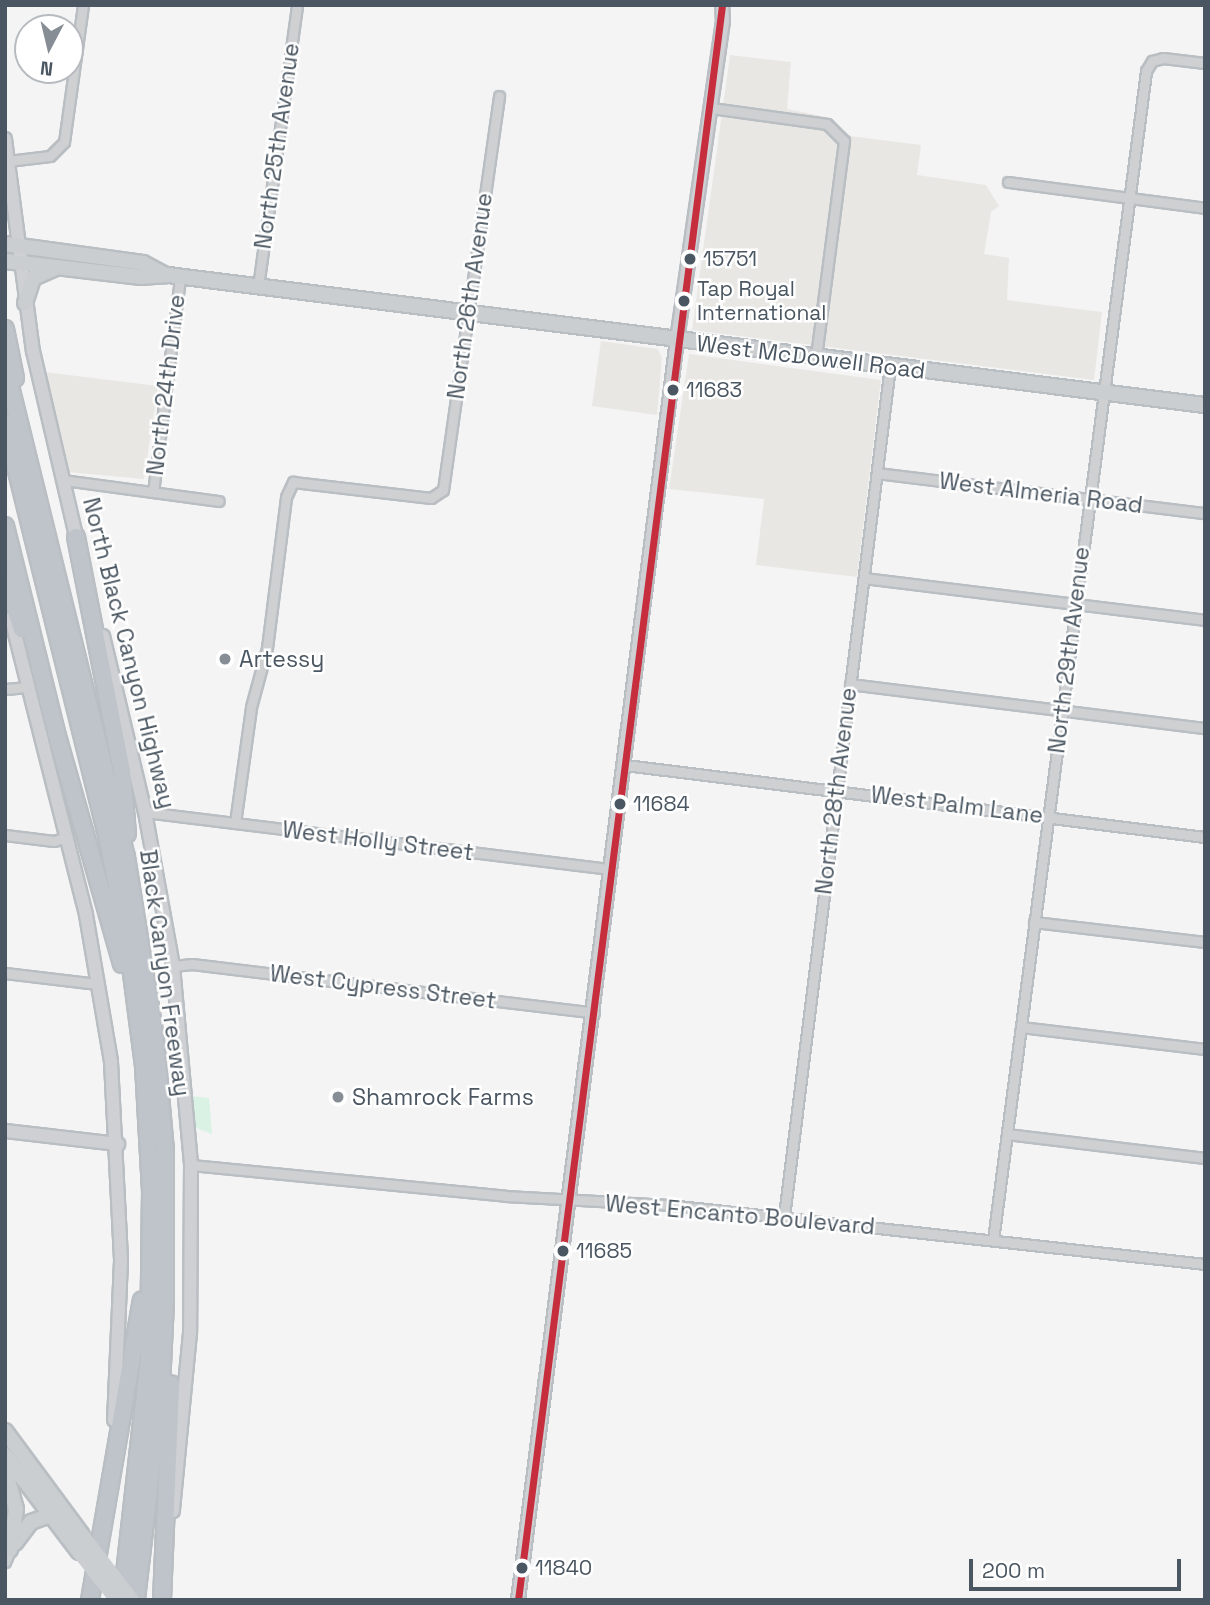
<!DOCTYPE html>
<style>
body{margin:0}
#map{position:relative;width:1210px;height:1605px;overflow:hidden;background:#f4f4f4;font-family:"Space Grotesk",sans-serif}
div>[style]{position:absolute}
.commercial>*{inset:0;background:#e8e7e3}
.green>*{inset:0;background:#d9f2e3}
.roads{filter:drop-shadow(2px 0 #b9bec3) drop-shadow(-2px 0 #b9bec3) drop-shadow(0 2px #b9bec3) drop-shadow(0 -2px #b9bec3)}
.street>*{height:9px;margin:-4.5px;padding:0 4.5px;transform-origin:4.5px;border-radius:4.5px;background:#ced0d2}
.secondary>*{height:12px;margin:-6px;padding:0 6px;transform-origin:6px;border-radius:6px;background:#ced0d4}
.primary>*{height:14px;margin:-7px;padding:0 7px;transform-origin:7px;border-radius:7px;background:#caced1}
.highway>*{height:16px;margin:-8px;padding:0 8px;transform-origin:8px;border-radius:8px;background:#bec4c9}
.primary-bridge>*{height:14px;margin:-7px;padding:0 7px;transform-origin:7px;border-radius:7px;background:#caced1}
.bus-1>*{height:7px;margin:-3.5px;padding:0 3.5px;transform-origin:3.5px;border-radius:3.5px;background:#c62d3d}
.dots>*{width:19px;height:19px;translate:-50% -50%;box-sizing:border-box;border:4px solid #fff;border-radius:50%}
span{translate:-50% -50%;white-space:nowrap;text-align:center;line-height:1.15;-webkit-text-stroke:5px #fff;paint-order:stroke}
.bus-label{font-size:21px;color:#4a5661}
.left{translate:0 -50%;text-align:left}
.street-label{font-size:23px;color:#4a5661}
.poi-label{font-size:23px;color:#4a5661}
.frame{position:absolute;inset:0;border:7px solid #4a5661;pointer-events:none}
.north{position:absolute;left:14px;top:14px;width:70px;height:70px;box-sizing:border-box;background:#fff;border:2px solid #b7bbc0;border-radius:50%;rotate:187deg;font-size:19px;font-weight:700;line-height:28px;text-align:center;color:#4a5661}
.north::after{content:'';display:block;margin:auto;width:24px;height:32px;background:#868d94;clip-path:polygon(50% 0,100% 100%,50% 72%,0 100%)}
.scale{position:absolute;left:969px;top:1559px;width:212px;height:32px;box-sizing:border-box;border:4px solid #4a5661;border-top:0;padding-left:9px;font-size:21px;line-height:24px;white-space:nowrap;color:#4a5661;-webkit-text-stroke:5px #fff;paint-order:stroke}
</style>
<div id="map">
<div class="commercial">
<i style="clip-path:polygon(730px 55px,791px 62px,787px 109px,831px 118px,850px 136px,921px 145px,917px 175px,986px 185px,999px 206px,991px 212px,984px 254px,1009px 258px,1007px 300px,1102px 312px,1094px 380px,692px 330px)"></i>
<i style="clip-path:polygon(601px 341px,658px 349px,662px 358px,657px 415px,592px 406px)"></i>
<i style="clip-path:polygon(689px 354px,881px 380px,857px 577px,756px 565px,764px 499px,669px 489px)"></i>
<i style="clip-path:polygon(44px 372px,158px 386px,144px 479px,67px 472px)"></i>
</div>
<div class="green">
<i style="clip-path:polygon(191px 1096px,209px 1098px,212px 1134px,194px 1127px)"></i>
</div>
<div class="roads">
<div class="street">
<i style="left:711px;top:108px;width:117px;rotate:7.9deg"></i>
<i style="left:827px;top:124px;width:24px;rotate:45deg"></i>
<i style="left:844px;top:141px;width:218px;rotate:97.4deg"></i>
<i style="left:8px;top:161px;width:42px;rotate:-6.8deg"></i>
<i style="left:50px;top:156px;width:20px;rotate:-45deg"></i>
<i style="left:64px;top:142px;width:138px;rotate:-82.1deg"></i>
<i style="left:1008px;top:182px;width:199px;rotate:7.5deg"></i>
<i style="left:258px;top:287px;width:285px;rotate:-82.1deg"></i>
<i style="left:877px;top:473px;width:330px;rotate:7deg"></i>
<i style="left:63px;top:480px;width:157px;rotate:7.7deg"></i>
<i style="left:153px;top:492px;width:217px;rotate:-82.8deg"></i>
<i style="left:864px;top:578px;width:344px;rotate:7deg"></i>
<i style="left:850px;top:684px;width:358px;rotate:7.1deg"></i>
<i style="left:5px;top:689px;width:23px;rotate:-5deg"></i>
<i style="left:625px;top:765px;width:584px;rotate:7.08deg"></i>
<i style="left:145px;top:812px;width:469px;rotate:7deg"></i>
<i style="left:235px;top:823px;width:117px;rotate:-82.1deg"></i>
<i style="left:251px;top:707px;width:61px;rotate:-74.8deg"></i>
<i style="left:267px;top:648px;width:152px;rotate:-82.8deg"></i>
<i style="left:286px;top:497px;width:17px;rotate:-65deg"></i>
<i style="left:293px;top:482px;width:139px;rotate:6.6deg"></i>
<i style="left:431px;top:498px;width:14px;rotate:-34deg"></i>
<i style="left:443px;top:490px;width:398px;rotate:-81.9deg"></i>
<i style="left:5px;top:835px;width:49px;rotate:7deg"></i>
<i style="left:54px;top:841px;width:14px;rotate:-17deg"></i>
<i style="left:1034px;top:922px;width:172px;rotate:6.7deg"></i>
<i style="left:173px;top:966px;width:19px;rotate:-6deg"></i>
<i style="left:192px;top:964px;width:405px;rotate:6.9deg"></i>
<i style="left:5px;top:973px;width:93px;rotate:6.8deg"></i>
<i style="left:1021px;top:1027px;width:185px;rotate:6.8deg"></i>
<i style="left:1007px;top:1134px;width:199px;rotate:6.9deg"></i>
<i style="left:191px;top:1165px;width:316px;rotate:5.6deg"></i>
<i style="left:505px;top:1196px;width:164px;rotate:3.1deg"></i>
<i style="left:669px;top:1205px;width:539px;rotate:6.28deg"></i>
<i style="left:784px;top:1216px;width:857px;rotate:-82.89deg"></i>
<i style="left:993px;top:1240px;width:1179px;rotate:-82.54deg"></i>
<i style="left:1146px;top:71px;width:12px;rotate:-59deg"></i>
<i style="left:1152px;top:61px;width:11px;rotate:-15deg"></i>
<i style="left:1163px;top:58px;width:42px;rotate:6.8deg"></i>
<i style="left:5px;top:1562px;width:13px;rotate:-67deg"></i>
</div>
<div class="secondary">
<i style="left:5px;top:139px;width:214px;rotate:82.5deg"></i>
<i style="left:33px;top:351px;width:198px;rotate:76.9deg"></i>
<i style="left:11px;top:618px;width:306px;rotate:75.8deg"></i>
<i style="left:86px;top:915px;width:149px;rotate:80.3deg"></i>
<i style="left:111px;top:1062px;width:199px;rotate:87.1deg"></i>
<i style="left:121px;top:1261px;width:159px;rotate:92.5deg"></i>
<i style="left:103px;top:636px;width:181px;rotate:76.6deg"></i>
<i style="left:145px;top:812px;width:157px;rotate:79.7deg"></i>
<i style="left:173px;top:966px;width:200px;rotate:84.8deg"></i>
<i style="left:191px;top:1165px;width:168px;rotate:90.3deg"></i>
<i style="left:190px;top:1333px;width:179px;rotate:95.5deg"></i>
<i style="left:5px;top:1131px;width:114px;rotate:6.6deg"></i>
<i style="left:518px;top:1600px;width:1270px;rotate:-82.81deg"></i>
<i style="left:677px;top:340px;width:321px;rotate:-81.8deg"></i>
<i style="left:723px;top:22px;width:17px;rotate:-93deg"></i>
</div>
<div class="primary">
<i style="left:5px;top:244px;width:139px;rotate:7.8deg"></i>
<i style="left:143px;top:263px;width:26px;rotate:28deg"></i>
<i style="left:5px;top:261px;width:137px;rotate:6.7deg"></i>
<i style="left:141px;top:277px;width:27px;rotate:-4deg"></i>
<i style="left:168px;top:275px;width:1045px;rotate:7.15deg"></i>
<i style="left:25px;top:303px;width:26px;rotate:-72deg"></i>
<i style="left:33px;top:278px;width:24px;rotate:-24deg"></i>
<i style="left:5px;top:1431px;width:129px;rotate:53.5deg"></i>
<i style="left:5px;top:1455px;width:122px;rotate:52.7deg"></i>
<i style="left:5px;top:1469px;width:41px;rotate:74.6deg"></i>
<i style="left:16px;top:1509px;width:41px;rotate:98.3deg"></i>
<i style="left:15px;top:1543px;width:26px;rotate:-53deg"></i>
<i style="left:31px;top:1522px;width:20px;rotate:-20deg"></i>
</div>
<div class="highway">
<i style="left:5px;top:329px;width:50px;rotate:78.5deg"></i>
<i style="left:5px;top:366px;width:506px;rotate:76.16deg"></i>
<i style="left:126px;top:857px;width:184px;rotate:80.9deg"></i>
<i style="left:155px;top:1039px;width:112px;rotate:84.9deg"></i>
<i style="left:165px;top:1151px;width:151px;rotate:90deg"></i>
<i style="left:165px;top:1302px;width:84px;rotate:92.7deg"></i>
<i style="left:161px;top:1386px;width:215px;rotate:96.7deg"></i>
<i style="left:5px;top:423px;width:424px;rotate:76.1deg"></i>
<i style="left:107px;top:835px;width:110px;rotate:79deg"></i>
<i style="left:128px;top:943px;width:124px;rotate:82.6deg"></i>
<i style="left:144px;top:1066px;width:125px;rotate:86.8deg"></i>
<i style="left:151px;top:1191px;width:168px;rotate:90.7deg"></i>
<i style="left:149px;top:1359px;width:243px;rotate:96.4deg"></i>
<i style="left:5px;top:526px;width:216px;rotate:76.1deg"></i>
<i style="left:57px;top:736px;width:237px;rotate:74.1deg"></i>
<i style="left:76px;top:537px;width:238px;rotate:78.9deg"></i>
<i style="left:122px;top:771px;width:63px;rotate:85.5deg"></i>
<i style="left:5px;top:578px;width:54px;rotate:71.6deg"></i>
<i style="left:90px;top:1600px;width:304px;rotate:-80.2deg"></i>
<i style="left:162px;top:1600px;width:216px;rotate:-87.6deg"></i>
</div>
</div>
<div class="primary-bridge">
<i style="left:82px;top:1535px;width:82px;rotate:52.4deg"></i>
<i style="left:79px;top:1552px;width:61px;rotate:51.6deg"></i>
</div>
<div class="bus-1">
<i style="left:518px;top:1600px;width:1608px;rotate:-82.71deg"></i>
</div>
<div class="dots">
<i style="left:690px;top:259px;background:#4a5661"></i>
<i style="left:684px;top:301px;background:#4a5661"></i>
<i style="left:673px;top:390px;background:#4a5661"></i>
<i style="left:225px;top:659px;background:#868d94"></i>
<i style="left:620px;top:804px;background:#4a5661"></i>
<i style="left:338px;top:1097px;background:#868d94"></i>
<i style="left:563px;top:1251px;background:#4a5661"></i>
<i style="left:522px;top:1568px;background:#4a5661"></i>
</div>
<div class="bus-label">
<span class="left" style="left:703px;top:259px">15751</span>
<span class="left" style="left:697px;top:301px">Tap Royal<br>International</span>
<span class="left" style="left:686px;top:390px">11683</span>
<span class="left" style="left:633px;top:804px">11684</span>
<span class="left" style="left:576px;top:1251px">11685</span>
<span class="left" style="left:535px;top:1568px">11840</span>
</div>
<div class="street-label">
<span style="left:277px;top:146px;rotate:-82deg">North 25th Avenue</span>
<span style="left:470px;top:296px;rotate:-82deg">North 26th Avenue</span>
<span style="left:811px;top:357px;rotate:7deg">West McDowell Road</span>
<span style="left:166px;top:385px;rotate:-83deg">North 24th Drive</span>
<span style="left:1041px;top:493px;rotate:7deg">West Almeria Road</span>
<span style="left:1069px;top:650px;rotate:-83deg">North 29th Avenue</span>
<span style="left:129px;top:653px;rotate:76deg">North Black Canyon Highway</span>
<span style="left:836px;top:791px;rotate:-83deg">North 28th Avenue</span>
<span style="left:957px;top:805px;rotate:7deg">West Palm Lane</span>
<span style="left:378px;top:841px;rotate:7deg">West Holly Street</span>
<span style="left:165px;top:973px;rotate:82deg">Black Canyon Freeway</span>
<span style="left:383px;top:987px;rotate:7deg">West Cypress Street</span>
<span style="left:740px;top:1215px;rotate:5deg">West Encanto Boulevard</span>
</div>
<div class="poi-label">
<span class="left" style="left:239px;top:659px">Artessy</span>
<span class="left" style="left:352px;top:1097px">Shamrock Farms</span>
</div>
<div class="frame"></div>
<div class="north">N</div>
<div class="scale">200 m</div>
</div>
